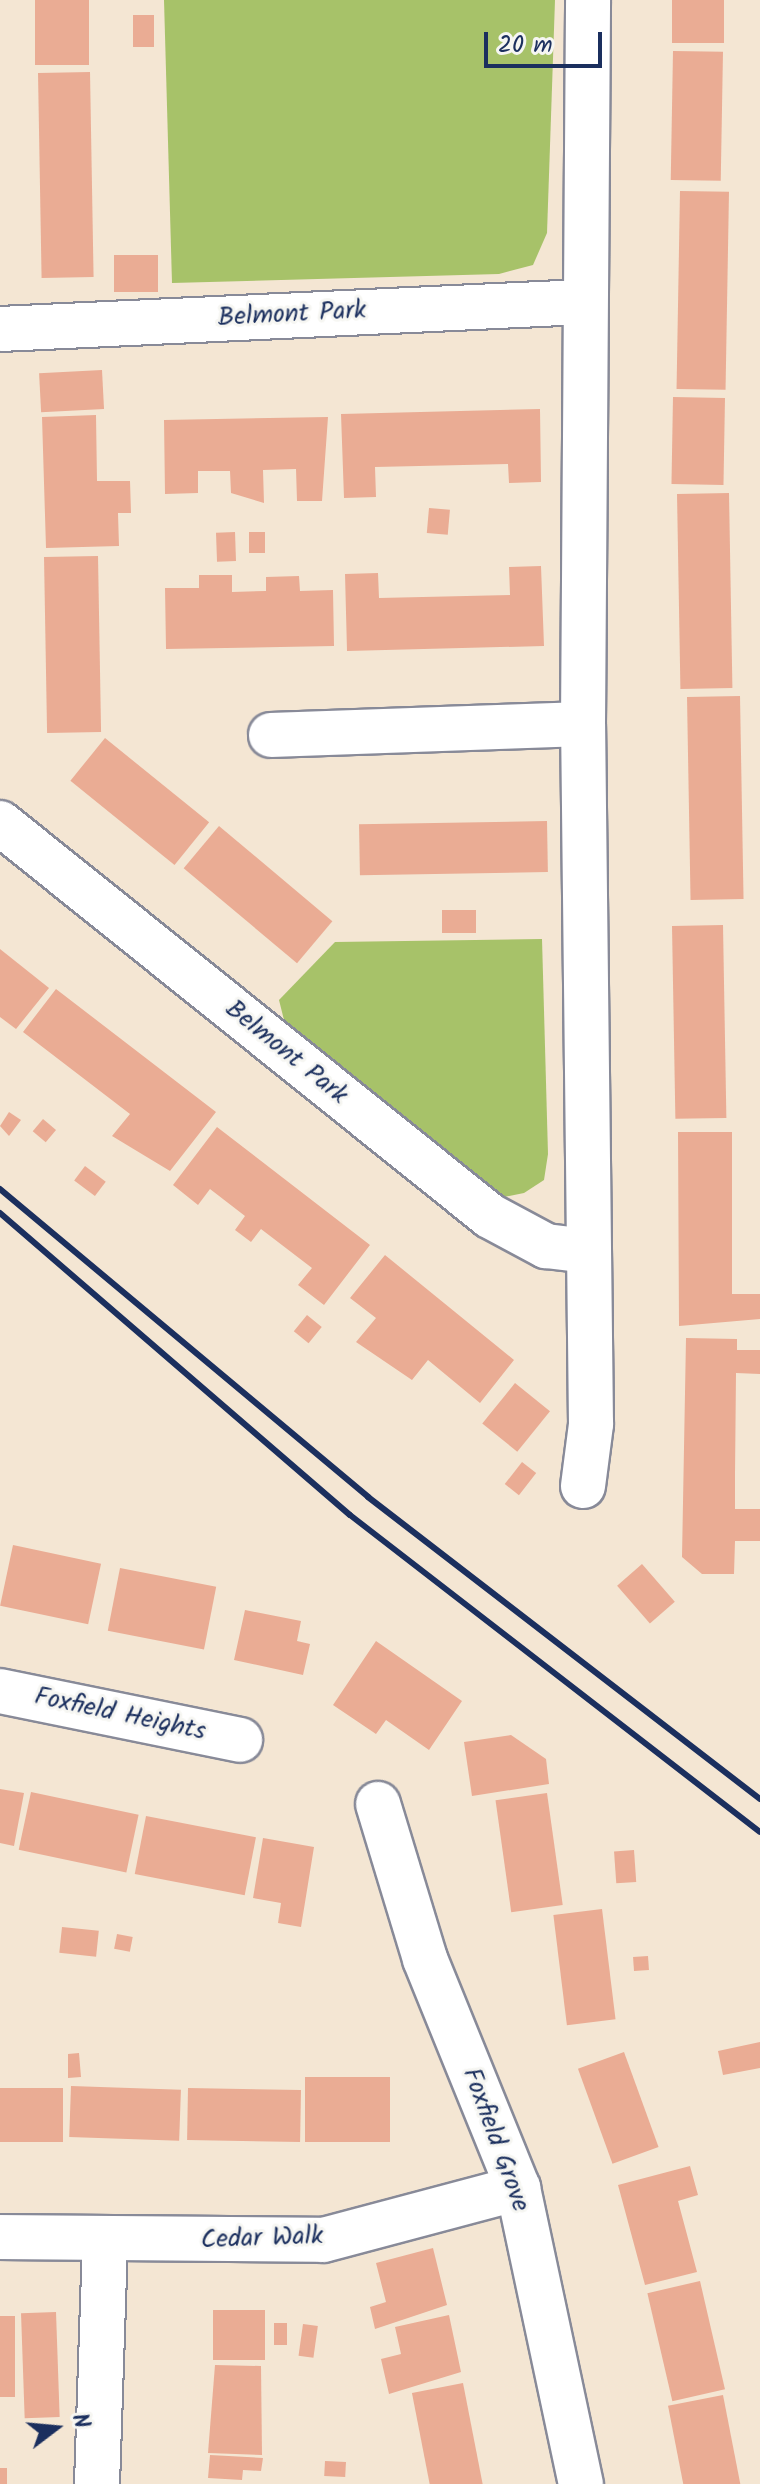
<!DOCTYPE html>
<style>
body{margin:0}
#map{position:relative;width:760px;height:2484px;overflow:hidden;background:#f4e6d3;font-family:Kalam,sans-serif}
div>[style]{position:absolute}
.green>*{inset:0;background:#a7c269}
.building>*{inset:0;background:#eaac94;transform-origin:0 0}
.roads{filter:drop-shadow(2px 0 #888a98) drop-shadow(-2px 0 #888a98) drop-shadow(0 2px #888a98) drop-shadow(0 -2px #888a98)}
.street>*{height:44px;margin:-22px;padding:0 22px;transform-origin:22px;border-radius:22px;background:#fff}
.rail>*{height:6px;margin:-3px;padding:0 3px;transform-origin:3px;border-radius:3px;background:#1b2f5e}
span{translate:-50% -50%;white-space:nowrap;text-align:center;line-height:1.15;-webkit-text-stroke:6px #f6f6f2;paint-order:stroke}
.street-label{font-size:26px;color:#1b2f5e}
.north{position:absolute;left:16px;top:2388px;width:80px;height:80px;-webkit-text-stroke:6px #f6f6f2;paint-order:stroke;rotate:74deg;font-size:22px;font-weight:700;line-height:32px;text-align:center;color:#1b2f5e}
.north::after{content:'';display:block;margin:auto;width:28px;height:36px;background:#1b2f5e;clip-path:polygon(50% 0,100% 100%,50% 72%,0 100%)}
.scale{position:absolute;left:484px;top:32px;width:118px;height:36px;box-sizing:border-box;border:4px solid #1b2f5e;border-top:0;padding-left:10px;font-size:24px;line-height:28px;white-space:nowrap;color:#1b2f5e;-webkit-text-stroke:6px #f6f6f2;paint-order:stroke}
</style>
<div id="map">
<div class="green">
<i style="clip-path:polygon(164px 0,555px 0,547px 233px,533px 265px,499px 274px,172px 283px)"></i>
<i style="clip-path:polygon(542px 939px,548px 1154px,544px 1180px,524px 1193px,499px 1198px,289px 1040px,279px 1000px,335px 942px)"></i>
</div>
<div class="building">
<i style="left:35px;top:0;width:54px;height:65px"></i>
<i style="left:672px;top:0;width:52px;height:43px"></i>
<i style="left:133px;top:15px;width:21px;height:32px"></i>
<i style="left:673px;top:51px;width:50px;height:129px;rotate:1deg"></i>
<i style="left:90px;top:72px;width:205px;height:52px;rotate:89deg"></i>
<i style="left:680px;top:191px;width:49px;height:198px;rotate:1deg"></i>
<i style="left:114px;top:255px;width:44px;height:37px"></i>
<i style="left:102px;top:370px;width:39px;height:63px;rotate:87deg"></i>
<i style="left:673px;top:397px;width:52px;height:87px;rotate:1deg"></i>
<i style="clip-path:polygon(540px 409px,541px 482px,509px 483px,508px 464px,375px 467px,376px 497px,344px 498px,341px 414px)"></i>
<i style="clip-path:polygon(96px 415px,97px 481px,130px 481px,131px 513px,118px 513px,119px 546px,46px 548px,42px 417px)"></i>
<i style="clip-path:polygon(328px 417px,322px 501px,297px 501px,296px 469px,263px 470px,264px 503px,231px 493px,230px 471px,198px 471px,198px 493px,165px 494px,164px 420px)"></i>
<i style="left:729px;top:493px;width:195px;height:52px;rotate:89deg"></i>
<i style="left:429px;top:508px;width:21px;height:25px;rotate:5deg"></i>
<i style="left:235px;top:532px;width:29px;height:19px;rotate:88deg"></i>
<i style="left:265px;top:532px;width:21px;height:16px;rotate:90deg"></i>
<i style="left:98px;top:556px;width:176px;height:54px;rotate:89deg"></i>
<i style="clip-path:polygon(541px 566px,544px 646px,347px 651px,345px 574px,378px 573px,379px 598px,510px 595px,509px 567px)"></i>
<i style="clip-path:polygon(199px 575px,232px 575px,232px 592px,266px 591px,266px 577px,299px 576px,300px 591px,333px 590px,334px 646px,166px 649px,165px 588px,199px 588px)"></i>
<i style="left:740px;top:696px;width:203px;height:53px;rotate:89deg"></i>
<i style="left:105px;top:738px;width:134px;height:55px;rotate:39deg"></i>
<i style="left:547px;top:821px;width:51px;height:188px;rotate:89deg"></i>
<i style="left:219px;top:826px;width:148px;height:55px;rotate:40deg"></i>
<i style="left:476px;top:910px;width:23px;height:34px;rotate:90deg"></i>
<i style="left:723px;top:925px;width:193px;height:51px;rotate:89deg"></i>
<i style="clip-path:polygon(0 949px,49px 988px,16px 1029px,0 1017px)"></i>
<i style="clip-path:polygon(56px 989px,216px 1112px,170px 1171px,112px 1136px,130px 1114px,23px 1032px)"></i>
<i style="clip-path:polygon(9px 1112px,21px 1120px,9px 1136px,0 1126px)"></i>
<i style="left:43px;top:1119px;width:17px;height:16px;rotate:40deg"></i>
<i style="clip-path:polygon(217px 1127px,370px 1245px,324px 1305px,298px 1285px,312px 1268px,261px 1229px,251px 1242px,235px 1230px,245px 1216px,210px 1189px,198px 1205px,173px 1185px)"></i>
<i style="clip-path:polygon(678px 1132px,732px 1132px,732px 1294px,760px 1294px,760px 1319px,679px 1326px)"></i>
<i style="left:85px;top:1166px;width:26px;height:18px;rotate:37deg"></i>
<i style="clip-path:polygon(385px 1255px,514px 1360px,480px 1403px,428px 1360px,412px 1380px,356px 1342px,376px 1318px,350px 1298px)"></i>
<i style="left:307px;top:1315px;width:19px;height:21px;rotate:39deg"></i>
<i style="clip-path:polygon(686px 1338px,737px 1339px,737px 1350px,760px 1350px,760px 1374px,736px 1373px,735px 1475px,735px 1509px,760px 1509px,760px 1541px,735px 1541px,734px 1574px,702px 1574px,682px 1557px)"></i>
<i style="left:515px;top:1383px;width:45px;height:52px;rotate:39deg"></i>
<i style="left:522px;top:1462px;width:18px;height:28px;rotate:38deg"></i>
<i style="left:13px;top:1545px;width:90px;height:62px;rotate:12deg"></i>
<i style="left:642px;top:1564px;width:50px;height:33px;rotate:49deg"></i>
<i style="left:120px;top:1568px;width:98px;height:64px;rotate:11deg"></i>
<i style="clip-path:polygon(245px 1610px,301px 1621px,297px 1641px,310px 1644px,303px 1675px,234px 1660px)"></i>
<i style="clip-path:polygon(376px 1641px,462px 1701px,429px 1750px,386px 1720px,376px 1734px,333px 1705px)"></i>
<i style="clip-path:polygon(511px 1735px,546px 1759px,549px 1784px,472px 1796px,464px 1742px)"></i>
<i style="clip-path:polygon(0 1789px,24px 1793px,14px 1846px,0 1843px)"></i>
<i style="left:31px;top:1792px;width:110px;height:59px;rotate:12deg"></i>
<i style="left:547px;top:1793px;width:113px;height:52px;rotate:82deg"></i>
<i style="left:146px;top:1816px;width:112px;height:59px;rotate:11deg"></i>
<i style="clip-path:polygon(263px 1838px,314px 1847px,301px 1927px,278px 1923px,281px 1903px,253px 1898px)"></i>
<i style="left:634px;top:1850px;width:32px;height:20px;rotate:86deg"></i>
<i style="left:602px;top:1909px;width:111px;height:49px;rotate:83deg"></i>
<i style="left:62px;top:1927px;width:37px;height:26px;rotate:6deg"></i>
<i style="left:117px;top:1934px;width:16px;height:15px;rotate:11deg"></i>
<i style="left:648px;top:1956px;width:14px;height:15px;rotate:86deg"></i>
<i style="clip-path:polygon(760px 2042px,760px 2068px,723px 2075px,718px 2051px)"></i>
<i style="left:624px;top:2052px;width:101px;height:49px;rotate:70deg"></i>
<i style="clip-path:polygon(79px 2053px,81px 2077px,68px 2078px,68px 2054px)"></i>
<i style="left:305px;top:2077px;width:85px;height:65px"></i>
<i style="left:71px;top:2086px;width:110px;height:51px;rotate:2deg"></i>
<i style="left:0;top:2088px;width:63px;height:54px"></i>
<i style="left:188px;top:2088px;width:113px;height:52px;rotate:1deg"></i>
<i style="clip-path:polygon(690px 2166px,698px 2195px,678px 2201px,697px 2272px,645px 2285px,618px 2185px)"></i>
<i style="clip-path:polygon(433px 2248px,447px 2305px,375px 2329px,370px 2307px,386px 2302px,376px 2263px)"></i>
<i style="left:700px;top:2281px;width:111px;height:54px;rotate:77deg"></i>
<i style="left:213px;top:2310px;width:52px;height:50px"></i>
<i style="left:56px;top:2312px;width:105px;height:35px;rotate:88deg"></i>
<i style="clip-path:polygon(449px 2315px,461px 2372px,389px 2394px,381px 2359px,401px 2354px,395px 2327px)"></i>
<i style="left:0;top:2316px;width:15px;height:81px"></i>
<i style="left:274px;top:2323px;width:13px;height:22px"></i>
<i style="left:303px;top:2324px;width:15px;height:32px;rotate:8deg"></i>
<i style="clip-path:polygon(215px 2365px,261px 2366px,262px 2455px,208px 2453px)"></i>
<i style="left:463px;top:2383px;width:103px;height:52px;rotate:79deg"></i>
<i style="left:723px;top:2395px;width:91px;height:56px;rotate:79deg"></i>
<i style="clip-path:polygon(210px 2455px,263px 2458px,261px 2471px,243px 2470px,242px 2480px,208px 2478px)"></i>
<i style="left:325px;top:2461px;width:21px;height:15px;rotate:3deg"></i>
<i style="left:0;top:2468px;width:7px;height:16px"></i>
</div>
<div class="roads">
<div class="street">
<i style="left:0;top:329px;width:585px;rotate:-2.65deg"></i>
<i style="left:271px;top:735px;width:312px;rotate:-2deg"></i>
<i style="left:0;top:823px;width:628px;rotate:38.73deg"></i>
<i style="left:490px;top:1216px;width:64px;rotate:28.2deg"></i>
<i style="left:546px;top:1246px;width:42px;rotate:6.8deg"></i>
<i style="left:583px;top:1486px;width:63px;rotate:-82.6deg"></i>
<i style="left:591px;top:1424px;width:700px;rotate:-90.65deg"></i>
<i style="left:583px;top:724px;width:724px;rotate:-89.6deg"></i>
<i style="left:0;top:1691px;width:245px;rotate:11.5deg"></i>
<i style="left:378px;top:1804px;width:162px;rotate:73.1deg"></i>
<i style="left:425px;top:1959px;width:247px;rotate:67.9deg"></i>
<i style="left:518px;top:2188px;width:303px;rotate:78deg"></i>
<i style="left:0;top:2237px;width:323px;rotate:0.5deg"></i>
<i style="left:323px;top:2240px;width:202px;rotate:-14.9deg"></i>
<i style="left:97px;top:2484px;width:242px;rotate:-88.1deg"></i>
</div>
</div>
<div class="rail">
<i style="left:0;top:1189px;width:480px;rotate:39.9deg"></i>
<i style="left:368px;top:1497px;width:495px;rotate:37.6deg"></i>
<i style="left:0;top:1213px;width:462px;rotate:40.8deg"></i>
<i style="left:350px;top:1515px;width:518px;rotate:37.71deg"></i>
</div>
<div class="street-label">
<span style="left:292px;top:315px;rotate:-3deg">Belmont Park</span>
<span style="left:286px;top:1053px;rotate:39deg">Belmont Park</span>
<span style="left:120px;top:1715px;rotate:12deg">Foxfield Heights</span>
<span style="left:495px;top:2140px;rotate:70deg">Foxfield Grove</span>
<span style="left:262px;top:2239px;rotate:-2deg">Cedar Walk</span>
</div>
<div class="north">N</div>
<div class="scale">20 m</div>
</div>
